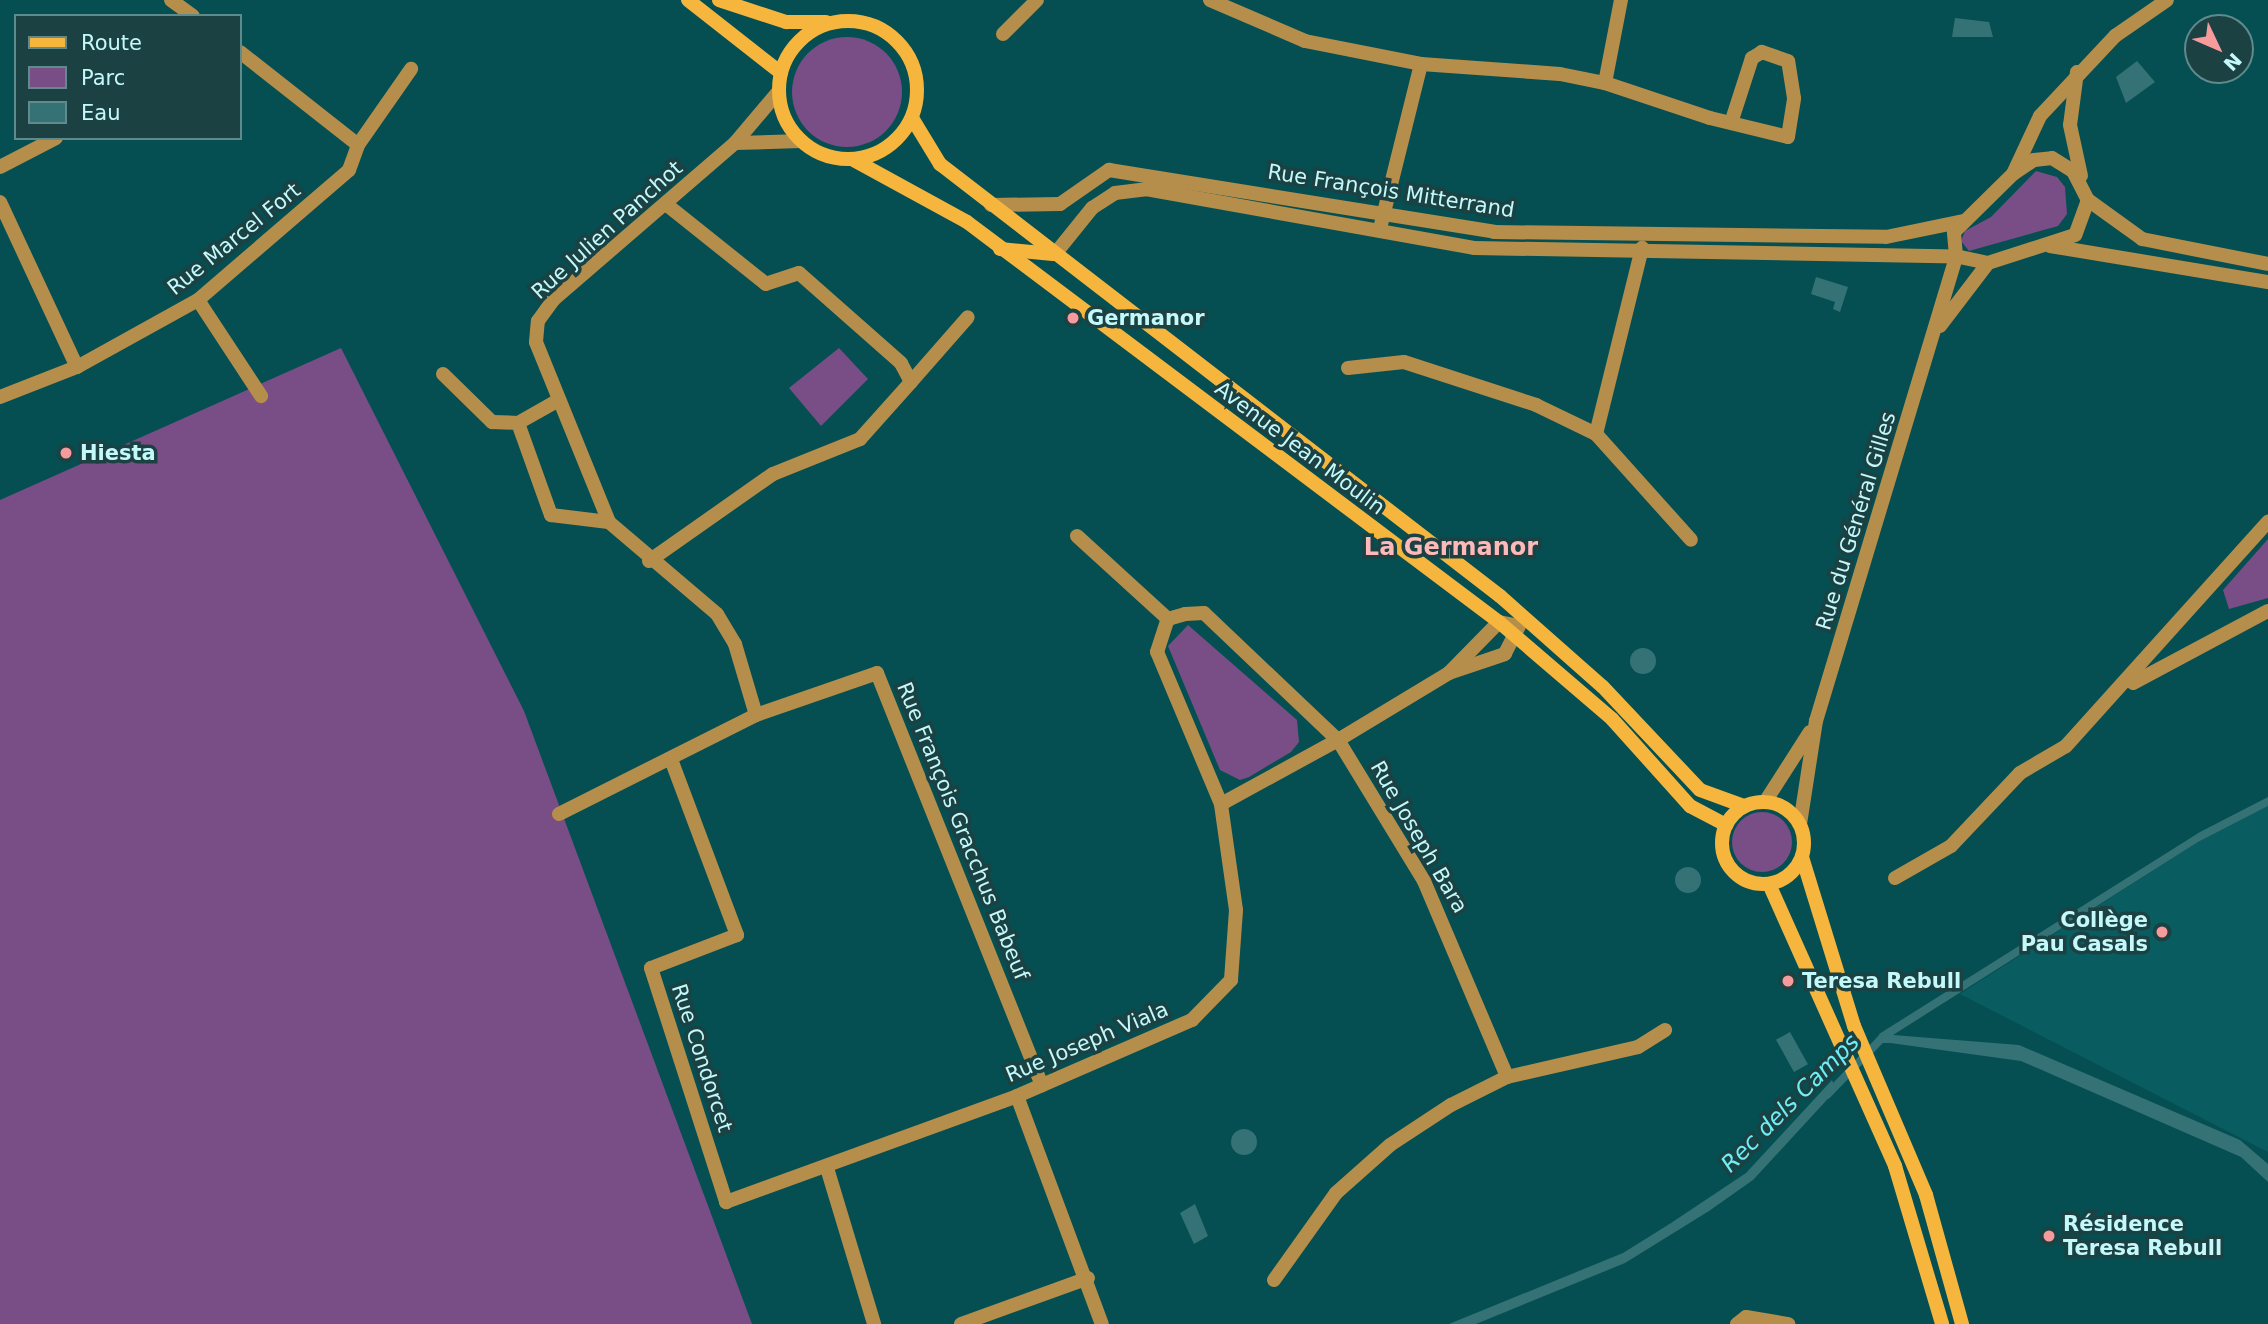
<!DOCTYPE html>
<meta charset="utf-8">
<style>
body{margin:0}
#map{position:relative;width:2268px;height:1324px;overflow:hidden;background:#054f52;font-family:"DejaVu Sans",sans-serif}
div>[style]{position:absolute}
.built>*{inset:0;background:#095d60}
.green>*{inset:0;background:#794d85}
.round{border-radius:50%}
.water>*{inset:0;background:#347275;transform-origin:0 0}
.stream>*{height:8px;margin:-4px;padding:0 4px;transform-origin:4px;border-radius:4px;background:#347275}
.minor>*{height:14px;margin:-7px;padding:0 7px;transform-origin:7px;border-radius:7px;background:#b68e4b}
.tertiary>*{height:14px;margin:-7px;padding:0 7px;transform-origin:7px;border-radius:7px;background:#b68e4b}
.secondary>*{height:14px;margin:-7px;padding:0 7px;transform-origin:7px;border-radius:7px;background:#f6b63e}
.secondary>.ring{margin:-7px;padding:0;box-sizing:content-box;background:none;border:14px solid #f6b63e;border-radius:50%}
.dots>*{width:19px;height:19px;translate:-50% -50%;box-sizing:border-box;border:4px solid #1c4143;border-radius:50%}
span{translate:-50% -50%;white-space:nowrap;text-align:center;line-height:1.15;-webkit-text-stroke:7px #1c4143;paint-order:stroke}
.street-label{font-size:21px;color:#c4f9fb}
.poi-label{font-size:21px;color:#c4f9fb;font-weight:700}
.left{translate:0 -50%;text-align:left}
.right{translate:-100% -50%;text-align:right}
.water-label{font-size:23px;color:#6feff5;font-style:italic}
.quarter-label{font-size:24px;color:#feb9b9;font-weight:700}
.legend{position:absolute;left:14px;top:14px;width:228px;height:126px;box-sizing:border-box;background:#1c4143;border:2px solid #5f8b8d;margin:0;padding:9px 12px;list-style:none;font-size:21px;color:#c4f9fb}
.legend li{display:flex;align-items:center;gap:14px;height:35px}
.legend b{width:35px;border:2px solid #5f8b8d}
.north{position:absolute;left:2184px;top:14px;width:70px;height:70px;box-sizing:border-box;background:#1c4143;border:2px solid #5f8b8d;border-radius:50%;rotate:134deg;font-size:19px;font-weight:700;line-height:28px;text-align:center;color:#c4f9fb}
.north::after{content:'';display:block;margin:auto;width:24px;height:32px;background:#f59b9c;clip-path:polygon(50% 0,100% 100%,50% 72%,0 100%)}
</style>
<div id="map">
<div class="built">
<i style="clip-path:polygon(2268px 806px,2268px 1152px,1960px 994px,2198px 842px)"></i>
</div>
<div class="green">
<i class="round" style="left:792px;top:37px;width:110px;height:110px"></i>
<i style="clip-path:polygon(2036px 171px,2057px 177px,2065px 187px,2067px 214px,2058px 226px,1969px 251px,1961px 241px,1965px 231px,1991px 217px)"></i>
<i style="clip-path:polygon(341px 348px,524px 711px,752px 1324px,0 1324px,0 500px)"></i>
<i style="clip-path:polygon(839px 348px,868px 379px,821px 426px,789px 388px)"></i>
<i style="clip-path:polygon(2268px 539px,2268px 598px,2229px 609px,2223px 590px)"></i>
<i style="clip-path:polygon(1188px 625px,1297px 720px,1299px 742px,1291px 752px,1249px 777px,1240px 780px,1220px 770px,1168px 646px)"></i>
<i class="round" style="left:1732px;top:812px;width:60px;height:60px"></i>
</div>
<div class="water">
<i style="clip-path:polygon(1955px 18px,1989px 22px,1993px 37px,1952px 37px)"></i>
<i style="clip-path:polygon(2137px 61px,2155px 82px,2126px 103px,2116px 77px)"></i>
<i style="clip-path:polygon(1816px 277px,1848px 287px,1840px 312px,1833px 309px,1835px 302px,1811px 294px)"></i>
<i class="round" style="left:1630px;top:648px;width:26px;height:26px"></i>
<i style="clip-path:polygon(2268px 797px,2268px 806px,2198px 842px,1893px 1035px,2019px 1045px,2240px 1140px,2268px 1164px,2268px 1182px,2241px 1157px,2021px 1061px,1883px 1042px,1879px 1034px,2200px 832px)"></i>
<i class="round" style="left:1675px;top:867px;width:26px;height:26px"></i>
<i style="left:1790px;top:1032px;width:37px;height:16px;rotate:61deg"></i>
<i style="clip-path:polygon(1832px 1080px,1836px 1090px,1753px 1180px,1709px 1211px,1625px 1263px,1476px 1324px,1449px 1324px,1623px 1253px,1671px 1223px,1746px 1173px)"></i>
<i class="round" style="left:1231px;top:1129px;width:26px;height:26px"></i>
<i style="clip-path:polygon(1195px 1204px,1208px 1236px,1194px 1244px,1180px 1213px)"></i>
</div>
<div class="stream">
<i style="left:1827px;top:1095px;width:78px;rotate:-46deg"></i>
<i style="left:1881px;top:1039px;width:11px"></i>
</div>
<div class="minor">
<i style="left:171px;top:0;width:27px;rotate:36deg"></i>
<i style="left:1210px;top:0;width:103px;rotate:23.3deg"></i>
<i style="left:1305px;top:41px;width:118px;rotate:11.2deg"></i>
<i style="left:1421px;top:64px;width:166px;rotate:104deg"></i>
<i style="left:1003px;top:34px;width:48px;rotate:-45deg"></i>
<i style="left:240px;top:52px;width:150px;rotate:38.2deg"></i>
<i style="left:1421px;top:64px;width:139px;rotate:4.1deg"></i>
<i style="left:1560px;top:74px;width:46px;rotate:11.3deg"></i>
<i style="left:1605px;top:83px;width:111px;rotate:18.4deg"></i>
<i style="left:1710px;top:118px;width:80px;rotate:13.7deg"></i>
<i style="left:1788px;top:137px;width:39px;rotate:-81deg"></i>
<i style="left:1794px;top:98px;width:37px;rotate:-99deg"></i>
<i style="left:1788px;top:61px;width:28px;rotate:-161deg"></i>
<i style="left:1762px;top:52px;width:12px;rotate:149deg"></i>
<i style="left:1752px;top:58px;width:68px;rotate:107.9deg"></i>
<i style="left:1605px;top:83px;width:85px;rotate:-79.1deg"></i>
<i style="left:735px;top:143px;width:66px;rotate:-1.7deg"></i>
<i style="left:0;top:167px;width:63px;rotate:-27.4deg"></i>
<i style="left:2088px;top:200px;width:67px;rotate:35.8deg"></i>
<i style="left:2142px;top:239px;width:128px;rotate:11.2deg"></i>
<i style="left:0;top:202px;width:182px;rotate:65deg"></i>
<i style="left:991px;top:205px;width:69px;rotate:-0.8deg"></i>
<i style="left:1060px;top:204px;width:60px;rotate:-34.8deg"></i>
<i style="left:1109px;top:170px;width:390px;rotate:9.1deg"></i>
<i style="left:1494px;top:232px;width:392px;rotate:0.7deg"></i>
<i style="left:1886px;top:237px;width:80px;rotate:-11.6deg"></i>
<i style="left:2050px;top:246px;width:221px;rotate:9.4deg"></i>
<i style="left:1055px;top:254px;width:59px;rotate:-51.2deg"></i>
<i style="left:1092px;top:208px;width:27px;rotate:-33deg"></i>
<i style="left:1115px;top:193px;width:31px;rotate:-7deg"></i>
<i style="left:1146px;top:189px;width:333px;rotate:10.2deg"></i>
<i style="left:1474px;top:248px;width:482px;rotate:1deg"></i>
<i style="left:198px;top:300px;width:115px;rotate:56.7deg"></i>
<i style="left:1348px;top:368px;width:56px;rotate:-6.1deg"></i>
<i style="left:1404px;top:362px;width:139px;rotate:18deg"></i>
<i style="left:1536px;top:405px;width:67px;rotate:25.8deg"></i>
<i style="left:1596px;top:434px;width:142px;rotate:48.1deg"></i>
<i style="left:443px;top:374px;width:69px;rotate:44.4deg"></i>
<i style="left:492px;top:422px;width:26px;rotate:2deg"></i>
<i style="left:518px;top:423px;width:45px;rotate:-29.4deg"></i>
<i style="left:911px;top:382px;width:86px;rotate:-48.8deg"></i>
<i style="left:0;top:397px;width:83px;rotate:-21.3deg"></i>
<i style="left:77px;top:367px;width:138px;rotate:-29deg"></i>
<i style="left:198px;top:300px;width:199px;rotate:-40.7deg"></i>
<i style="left:349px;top:170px;width:27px;rotate:-70deg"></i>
<i style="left:358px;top:145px;width:93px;rotate:-55.1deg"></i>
<i style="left:518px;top:423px;width:98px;rotate:70.3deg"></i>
<i style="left:551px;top:515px;width:58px;rotate:6.9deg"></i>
<i style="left:1596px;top:434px;width:192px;rotate:-76.1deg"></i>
<i style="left:1077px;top:536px;width:123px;rotate:42.4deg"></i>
<i style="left:649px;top:561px;width:151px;rotate:-35.1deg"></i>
<i style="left:773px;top:474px;width:94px;rotate:-21.9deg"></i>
<i style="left:860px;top:439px;width:76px;rotate:-48.2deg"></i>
<i style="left:911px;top:382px;width:21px;rotate:-118deg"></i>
<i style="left:901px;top:363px;width:136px;rotate:-138.6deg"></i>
<i style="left:799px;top:273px;width:35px;rotate:162deg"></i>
<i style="left:766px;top:284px;width:127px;rotate:-141.4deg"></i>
<i style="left:1499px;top:622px;width:20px;rotate:11deg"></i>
<i style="left:1519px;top:626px;width:31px;rotate:117deg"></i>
<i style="left:1505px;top:654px;width:59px;rotate:161.3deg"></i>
<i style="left:1449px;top:673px;width:71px;rotate:-45.6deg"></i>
<i style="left:1449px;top:673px;width:130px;rotate:148.9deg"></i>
<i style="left:1338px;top:740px;width:165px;rotate:58.6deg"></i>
<i style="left:1424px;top:881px;width:213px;rotate:67deg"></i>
<i style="left:2133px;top:683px;width:153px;rotate:-28.1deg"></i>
<i style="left:756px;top:715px;width:74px;rotate:-106.5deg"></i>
<i style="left:735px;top:644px;width:35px;rotate:-121deg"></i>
<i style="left:717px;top:614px;width:142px;rotate:-139.6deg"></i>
<i style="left:609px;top:522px;width:194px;rotate:-112.1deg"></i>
<i style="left:536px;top:342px;width:21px;rotate:-85deg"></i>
<i style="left:538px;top:321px;width:26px;rotate:-54deg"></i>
<i style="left:553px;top:300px;width:240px;rotate:-40.8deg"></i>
<i style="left:735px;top:143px;width:68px;rotate:-49.8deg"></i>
<i style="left:672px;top:762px;width:185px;rotate:69.4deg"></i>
<i style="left:737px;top:935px;width:92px;rotate:159deg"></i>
<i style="left:651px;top:968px;width:246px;rotate:72.2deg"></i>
<i style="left:726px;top:1202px;width:310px;rotate:-20deg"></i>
<i style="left:1017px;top:1096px;width:191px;rotate:-23.5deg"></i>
<i style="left:1192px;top:1020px;width:56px;rotate:-45.7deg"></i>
<i style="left:1231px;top:980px;width:70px;rotate:-85.9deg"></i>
<i style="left:1236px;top:910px;width:107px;rotate:-98.1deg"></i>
<i style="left:1221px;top:804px;width:165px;rotate:-112.8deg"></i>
<i style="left:1157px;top:652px;width:35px;rotate:-72deg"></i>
<i style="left:1168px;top:619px;width:18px;rotate:-16deg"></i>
<i style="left:1185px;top:614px;width:19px;rotate:-3deg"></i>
<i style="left:1204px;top:613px;width:185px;rotate:43.5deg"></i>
<i style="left:1338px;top:740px;width:133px;rotate:151.3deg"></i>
<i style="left:559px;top:814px;width:220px;rotate:-26.7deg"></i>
<i style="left:756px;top:715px;width:128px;rotate:-19.1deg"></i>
<i style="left:877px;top:673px;width:444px;rotate:68.2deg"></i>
<i style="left:1895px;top:878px;width:64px;rotate:-29.7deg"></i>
<i style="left:1951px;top:846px;width:100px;rotate:-46.6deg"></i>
<i style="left:2020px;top:773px;width:53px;rotate:-30.4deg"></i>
<i style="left:2066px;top:746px;width:302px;rotate:-48deg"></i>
<i style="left:1017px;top:1096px;width:243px;rotate:69.6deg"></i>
<i style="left:827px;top:1168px;width:163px;rotate:73.2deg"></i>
<i style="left:1274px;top:1280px;width:107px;rotate:-54.5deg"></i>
<i style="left:1336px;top:1193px;width:72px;rotate:-41.6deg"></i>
<i style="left:1390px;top:1145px;width:73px;rotate:-33.3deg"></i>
<i style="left:1451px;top:1105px;width:63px;rotate:-26.6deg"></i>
<i style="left:1507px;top:1077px;width:134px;rotate:-12.9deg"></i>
<i style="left:1638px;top:1047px;width:32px;rotate:-32deg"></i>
<i style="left:961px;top:1324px;width:135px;rotate:-19.9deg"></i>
<i style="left:1737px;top:1324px;width:11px;rotate:-38deg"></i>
<i style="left:1746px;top:1317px;width:43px;rotate:9.5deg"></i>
</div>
<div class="tertiary">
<i style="left:2077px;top:72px;width:53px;rotate:97.5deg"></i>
<i style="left:2070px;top:125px;width:52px;rotate:77.8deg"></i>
<i style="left:2013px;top:174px;width:25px;rotate:-34deg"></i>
<i style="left:2034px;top:160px;width:18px;rotate:-6deg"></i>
<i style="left:2052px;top:158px;width:25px;rotate:32deg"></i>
<i style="left:2073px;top:171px;width:33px;rotate:63deg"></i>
<i style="left:2088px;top:200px;width:37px;rotate:110deg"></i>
<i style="left:2075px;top:235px;width:91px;rotate:162.2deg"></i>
<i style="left:1988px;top:263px;width:33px;rotate:-168deg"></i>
<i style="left:1956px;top:256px;width:24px;rotate:-95deg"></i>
<i style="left:1954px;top:232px;width:83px;rotate:-44.5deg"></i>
<i style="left:2013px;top:174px;width:64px;rotate:-65deg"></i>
<i style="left:2040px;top:116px;width:110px;rotate:-46.8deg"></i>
<i style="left:2115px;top:36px;width:63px;rotate:-34.7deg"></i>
<i style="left:1940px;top:326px;width:79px;rotate:-52.7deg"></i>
<i style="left:1765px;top:802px;width:83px;rotate:-57.3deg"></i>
<i style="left:1800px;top:824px;width:104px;rotate:-81.2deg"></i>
<i style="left:1816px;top:721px;width:486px;rotate:-73.2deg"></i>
</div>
<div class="secondary">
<i style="left:688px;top:0;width:118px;rotate:38.1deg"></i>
<i style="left:719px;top:0;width:71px;rotate:18.2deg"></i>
<i style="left:786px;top:22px;width:40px"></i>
<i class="ring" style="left:779px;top:21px;width:124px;height:124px"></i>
<i style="left:912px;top:118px;width:54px;rotate:58.7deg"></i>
<i style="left:940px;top:164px;width:707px;rotate:37.65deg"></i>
<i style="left:1500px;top:596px;width:137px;rotate:41.5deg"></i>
<i style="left:1603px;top:687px;width:141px;rotate:46.7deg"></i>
<i style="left:1700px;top:790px;width:47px;rotate:20deg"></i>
<i style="left:852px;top:159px;width:131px;rotate:28.7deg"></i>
<i style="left:967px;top:222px;width:666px;rotate:36.94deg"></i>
<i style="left:1499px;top:622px;width:149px;rotate:40.6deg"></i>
<i style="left:1612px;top:719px;width:117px;rotate:48.1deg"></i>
<i style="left:1690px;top:806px;width:41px;rotate:27.8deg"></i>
<i style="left:1000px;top:249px;width:53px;rotate:5.4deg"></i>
<i class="ring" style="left:1722px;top:802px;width:68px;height:68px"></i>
<i style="left:1802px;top:857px;width:177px;rotate:72.9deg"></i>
<i style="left:1854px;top:1026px;width:184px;rotate:66.9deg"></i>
<i style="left:1926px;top:1195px;width:134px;rotate:74.4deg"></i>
<i style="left:1769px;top:884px;width:309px;rotate:65.9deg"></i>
<i style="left:1895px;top:1166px;width:165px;rotate:73.4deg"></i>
</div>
<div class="dots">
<i style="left:1073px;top:318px;background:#f59b9c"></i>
<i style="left:66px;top:453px;background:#f59b9c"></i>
<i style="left:2162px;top:932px;background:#f59b9c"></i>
<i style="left:1788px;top:981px;background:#f59b9c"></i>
<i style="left:2049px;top:1236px;background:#f59b9c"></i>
</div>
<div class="street-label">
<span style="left:1391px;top:191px;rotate:9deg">Rue François Mitterrand</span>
<span style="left:607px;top:230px;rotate:-42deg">Rue Julien Panchot</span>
<span style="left:234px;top:239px;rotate:-39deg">Rue Marcel Fort</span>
<span style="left:1300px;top:448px;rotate:37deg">Avenue Jean Moulin</span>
<span style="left:1856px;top:521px;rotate:-73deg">Rue du Général Gilles</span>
<span style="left:963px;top:831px;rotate:68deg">Rue François Gracchus Babeuf</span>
<span style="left:1419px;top:837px;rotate:60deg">Rue Joseph Bara</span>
<span style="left:1087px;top:1042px;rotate:-23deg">Rue Joseph Viala</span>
<span style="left:702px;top:1058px;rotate:72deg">Rue Condorcet</span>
</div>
<div class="poi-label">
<span class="left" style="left:1087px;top:318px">Germanor</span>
<span class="left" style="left:80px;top:453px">Hiesta</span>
<span class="right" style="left:2148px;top:932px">Collège<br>Pau Casals</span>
<span class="left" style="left:1802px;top:981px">Teresa Rebull</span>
<span class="left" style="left:2063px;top:1236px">Résidence<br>Teresa Rebull</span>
</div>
<div class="water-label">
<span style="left:1790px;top:1103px;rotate:-45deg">Rec dels Camps</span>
</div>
<div class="quarter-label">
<span style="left:1451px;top:548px">La Germanor</span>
</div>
<ul class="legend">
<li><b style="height:9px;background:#f6b63e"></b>Route</li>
<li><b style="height:19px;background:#794d85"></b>Parc</li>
<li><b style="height:19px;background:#347275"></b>Eau</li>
</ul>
<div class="north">N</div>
</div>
